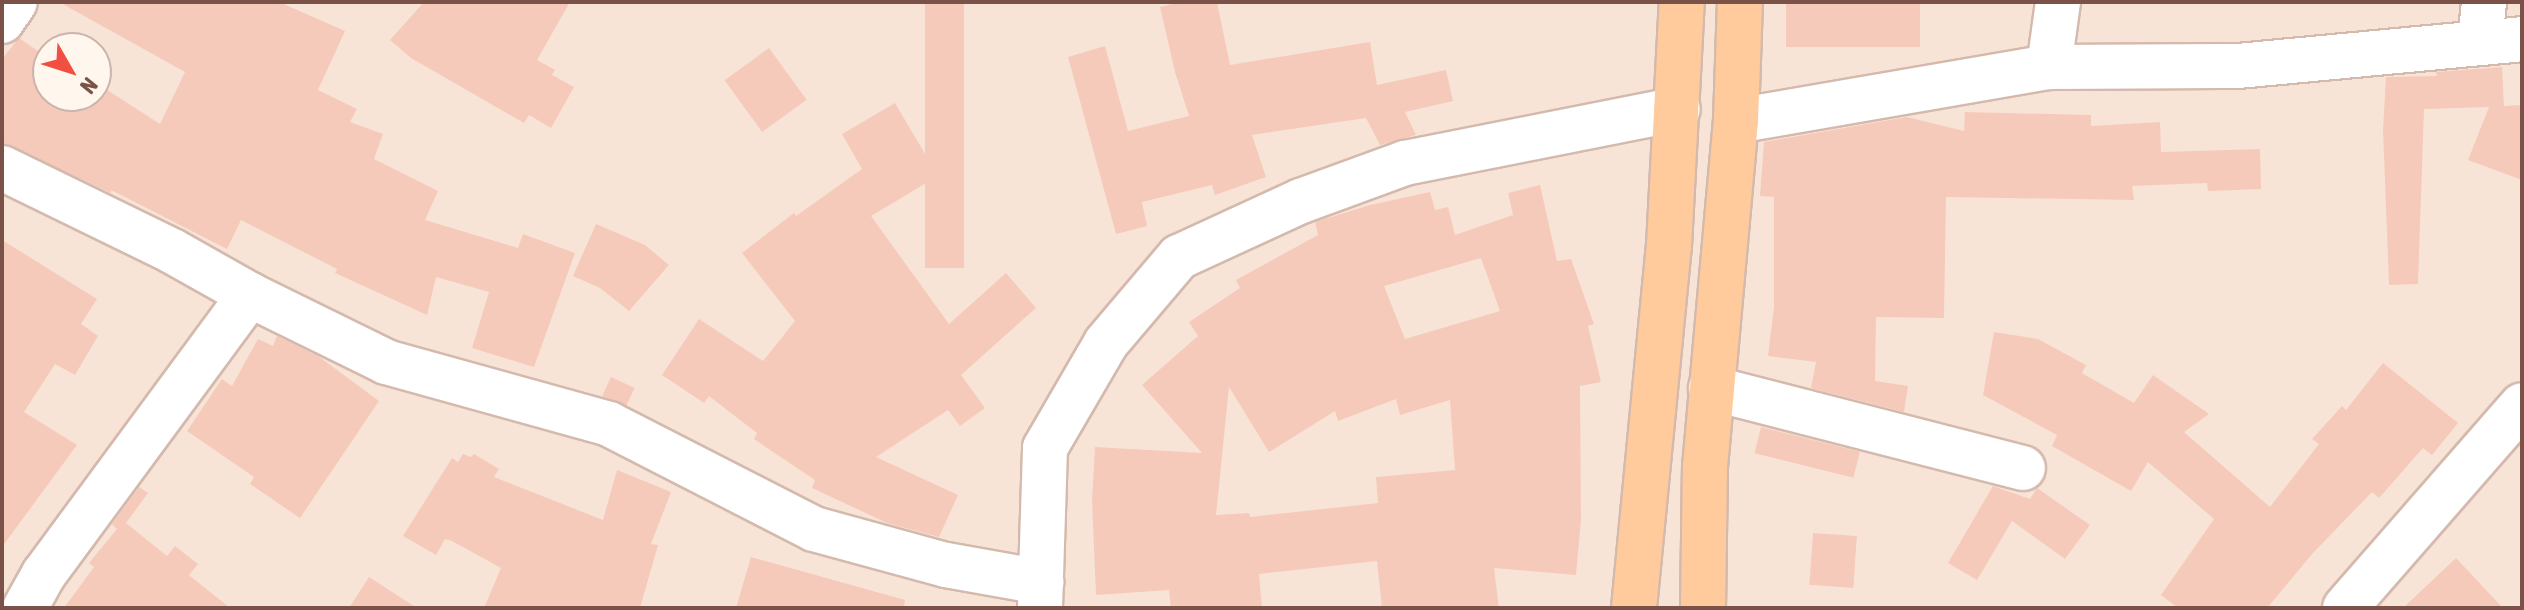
<!DOCTYPE html>
<style>
body{margin:0}
#map{position:relative;width:2524px;height:610px;overflow:hidden;background:#fef1e6;font-family:"Asap Condensed",sans-serif}
div>[style]{position:absolute}
.residential>*{inset:0;background:#f8e4d6}
.building>*{inset:0;background:#f6cabb;transform-origin:0 0}
.roads{filter:drop-shadow(2px 0 #d4b9ad) drop-shadow(-2px 0 #d4b9ad) drop-shadow(0 2px #d4b9ad) drop-shadow(0 -2px #d4b9ad)}
.minor>*{height:44px;margin:-22px;padding:0 22px;transform-origin:22px;border-radius:22px;background:#fff}
.major>*{height:44px;margin:-22px;padding:0 22px;transform-origin:22px;border-radius:22px;background:#ffcb9c}
span{translate:-50% -50%;white-space:nowrap;text-align:center;line-height:1.15;-webkit-text-stroke:7px #fff6ee;paint-order:stroke}
.frame{position:absolute;inset:0;border:4px solid #7a5248;pointer-events:none}
.north{position:absolute;left:32px;top:32px;width:80px;height:80px;box-sizing:border-box;background:#fff6ee;border:2px solid #cab4ac;border-radius:50%;rotate:129deg;font-size:22px;font-weight:700;line-height:32px;text-align:center;color:#7a5248}
.north::after{content:'';display:block;margin:auto;width:28px;height:36px;background:#f14f42;clip-path:polygon(50% 0,100% 100%,50% 72%,0 100%)}
</style>
<div id="map">
<div class="residential">
<i style="clip-path:polygon(evenodd,2px 2px,2522px 2px,2522px 608px,2px 608px,2px 2px,48px 48px,96px 48px,96px 96px,48px 96px,48px 48px)"></i>
</div>
<div class="building">
<i style="clip-path:polygon(59px 2px,279px 2px,345px 31px,318px 90px,357px 109px,350px 122px,383px 134px,374px 159px,438px 191px,425px 220px,518px 248px,523px 234px,575px 253px,534px 367px,472px 348px,489px 292px,436px 277px,427px 315px,335px 273px,337px 269px,241px 220px,227px 249px,111px 190px,111px 193px,2px 143px,2px 59px,19px 38px,48px 58px,48px 96px,96px 96px,98px 84px,160px 124px,185px 72px)"></i>
<i style="clip-path:polygon(424px 2px,570px 2px,537px 60px,555px 70px,552px 75px,574px 87px,551px 128px,529px 115px,524px 123px,411px 58px,390px 40px)"></i>
<i style="left:925px;top:2px;width:39px;height:266px"></i>
<i style="clip-path:polygon(1181px 2px,1217px 2px,1230px 65px,1370px 42px,1377px 85px,1446px 70px,1453px 101px,1405px 112px,1416px 135px,1380px 145px,1366px 118px,1252px 135px,1266px 177px,1215px 195px,1212px 185px,1142px 202px,1147px 226px,1116px 234px,1068px 57px,1105px 46px,1128px 131px,1189px 116px,1175px 72px,1160px 7px)"></i>
<i style="left:1786px;top:2px;width:134px;height:45px"></i>
<i style="left:769px;top:48px;width:64px;height:55px;rotate:54deg"></i>
<i style="clip-path:polygon(2502px 67px,2504px 106px,2522px 105px,2522px 180px,2468px 160px,2489px 107px,2424px 109px,2418px 284px,2389px 285px,2383px 130px,2386px 77px,2437px 76px,2436px 72px)"></i>
<i style="clip-path:polygon(895px 103px,938px 176px,871px 216px,949px 324px,1006px 273px,1036px 308px,961px 375px,985px 408px,960px 426px,948px 410px,876px 457px,958px 495px,939px 537px,887px 523px,812px 488px,815px 480px,754px 439px,757px 433px,709px 396px,704px 403px,662px 375px,699px 319px,763px 361px,795px 321px,742px 253px,794px 213px,796px 216px,862px 169px,842px 134px)"></i>
<i style="clip-path:polygon(1965px 112px,2091px 115px,2091px 126px,2160px 122px,2161px 152px,2260px 149px,2261px 189px,2208px 191px,2207px 183px,2132px 186px,2134px 200px,1946px 197px,1944px 318px,1876px 317px,1875px 381px,1908px 386px,1904px 412px,1811px 388px,1816px 362px,1768px 356px,1774px 307px,1774px 197px,1760px 196px,1764px 142px,1907px 117px,1964px 131px)"></i>
<i style="clip-path:polygon(evenodd,1540px 185px,1557px 261px,1571px 259px,1594px 324px,1588px 326px,1601px 382px,1580px 386px,1581px 519px,1576px 575px,1494px 568px,1499px 608px,1382px 608px,1377px 561px,1259px 574px,1262px 608px,1171px 608px,1169px 590px,1096px 595px,1092px 500px,1095px 447px,1202px 453px,1142px 385px,1198px 336px,1189px 322px,1240px 288px,1236px 280px,1318px 235px,1315px 222px,1370px 205px,1430px 192px,1435px 210px,1448px 207px,1455px 235px,1513px 215px,1508px 193px,1540px 185px,1481px 258px,1500px 311px,1405px 339px,1384px 286px,1481px 258px,1540px 185px,1229px 387px,1269px 452px,1335px 411px,1338px 421px,1396px 399px,1400px 415px,1450px 400px,1455px 470px,1376px 477px,1378px 503px,1250px 517px,1249px 513px,1216px 515px,1229px 387px)"></i>
<i style="clip-path:polygon(596px 224px,645px 245px,669px 265px,629px 311px,600px 288px,573px 276px)"></i>
<i style="clip-path:polygon(2px 240px,97px 299px,81px 324px,98px 336px,75px 375px,55px 364px,24px 412px,77px 445px,2px 547px)"></i>
<i style="clip-path:polygon(1994px 332px,2038px 339px,2086px 365px,2082px 373px,2134px 403px,2153px 375px,2209px 414px,2184px 432px,2270px 507px,2319px 444px,2312px 439px,2342px 406px,2346px 410px,2383px 363px,2458px 423px,2432px 455px,2423px 448px,2379px 498px,2372px 492px,2313px 553px,2267px 608px,2178px 608px,2161px 595px,2214px 519px,2148px 462px,2131px 491px,2052px 446px,2057px 435px,1983px 395px)"></i>
<i style="clip-path:polygon(277px 336px,318px 356px,379px 401px,300px 518px,250px 484px,254px 477px,187px 431px,222px 379px,232px 386px,258px 339px,273px 346px)"></i>
<i style="left:611px;top:377px;width:26px;height:21px;rotate:25deg"></i>
<i style="left:1761px;top:427px;width:102px;height:27px;rotate:14deg"></i>
<i style="clip-path:polygon(463px 454px,471px 457px,474px 454px,499px 469px,494px 477px,603px 520px,617px 470px,671px 492px,651px 544px,658px 545px,640px 608px,484px 608px,501px 568px,452px 541px,445px 539px,436px 555px,403px 536px,452px 458px,458px 462px)"></i>
<i style="clip-path:polygon(1993px 486px,2030px 499px,2037px 488px,2090px 525px,2065px 559px,2012px 521px,1977px 580px,1948px 563px)"></i>
<i style="clip-path:polygon(139px 487px,148px 493px,126px 523px,167px 556px,175px 546px,198px 564px,189px 575px,230px 608px,64px 608px,94px 567px,89px 563px,117px 529px,112px 524px)"></i>
<i style="left:1813px;top:533px;width:44px;height:52px;rotate:4deg"></i>
<i style="clip-path:polygon(751px 557px,905px 600px,904px 608px,736px 608px)"></i>
<i style="clip-path:polygon(2456px 558px,2503px 608px,2403px 608px)"></i>
<i style="clip-path:polygon(369px 577px,417px 608px,349px 608px)"></i>
</div>
<div class="roads">
<div class="minor">
<i style="left:2px;top:21px;width:23px;rotate:-56deg"></i>
<i style="left:2480px;top:43px;width:41px;rotate:-84.4deg"></i>
<i style="left:2049px;top:67px;width:66px;rotate:-82.1deg"></i>
<i style="left:1736px;top:121px;width:318px;rotate:-9.8deg"></i>
<i style="left:2049px;top:67px;width:189px;rotate:-0.3deg"></i>
<i style="left:2238px;top:66px;width:285px;rotate:-5.4deg"></i>
<i style="left:2px;top:168px;width:189px;rotate:26deg"></i>
<i style="left:172px;top:251px;width:90px;rotate:29.4deg"></i>
<i style="left:250px;top:295px;width:152px;rotate:26.2deg"></i>
<i style="left:386px;top:362px;width:231px;rotate:15.5deg"></i>
<i style="left:609px;top:424px;width:230px;rotate:27.1deg"></i>
<i style="left:814px;top:529px;width:137px;rotate:15.3deg"></i>
<i style="left:946px;top:565px;width:97px;rotate:10.1deg"></i>
<i style="left:1711px;top:388px;width:322px;rotate:14.4deg"></i>
<i style="left:25px;top:608px;width:39px;rotate:-61deg"></i>
<i style="left:44px;top:574px;width:347px;rotate:-53.6deg"></i>
<i style="left:1040px;top:608px;width:160px;rotate:-88.2deg"></i>
<i style="left:1045px;top:448px;width:121px;rotate:-59.8deg"></i>
<i style="left:1106px;top:343px;width:113px;rotate:-49.7deg"></i>
<i style="left:1179px;top:257px;width:134px;rotate:-24.7deg"></i>
<i style="left:1301px;top:201px;width:111px;rotate:-20.1deg"></i>
<i style="left:1405px;top:163px;width:278px;rotate:-11.2deg"></i>
<i style="left:2345px;top:608px;width:269px;rotate:-48.9deg"></i>
</div>
<div class="major">
<i style="left:1634px;top:608px;width:364px;rotate:-84.5deg"></i>
<i style="left:1669px;top:246px;width:244px;rotate:-87deg"></i>
<i style="left:1703px;top:608px;width:141px;rotate:-89.2deg"></i>
<i style="left:1705px;top:467px;width:347px;rotate:-84.9deg"></i>
<i style="left:1736px;top:121px;width:119px;rotate:-88.1deg"></i>
</div>
</div>
<div class="frame"></div>
<div class="north">N</div>
</div>
